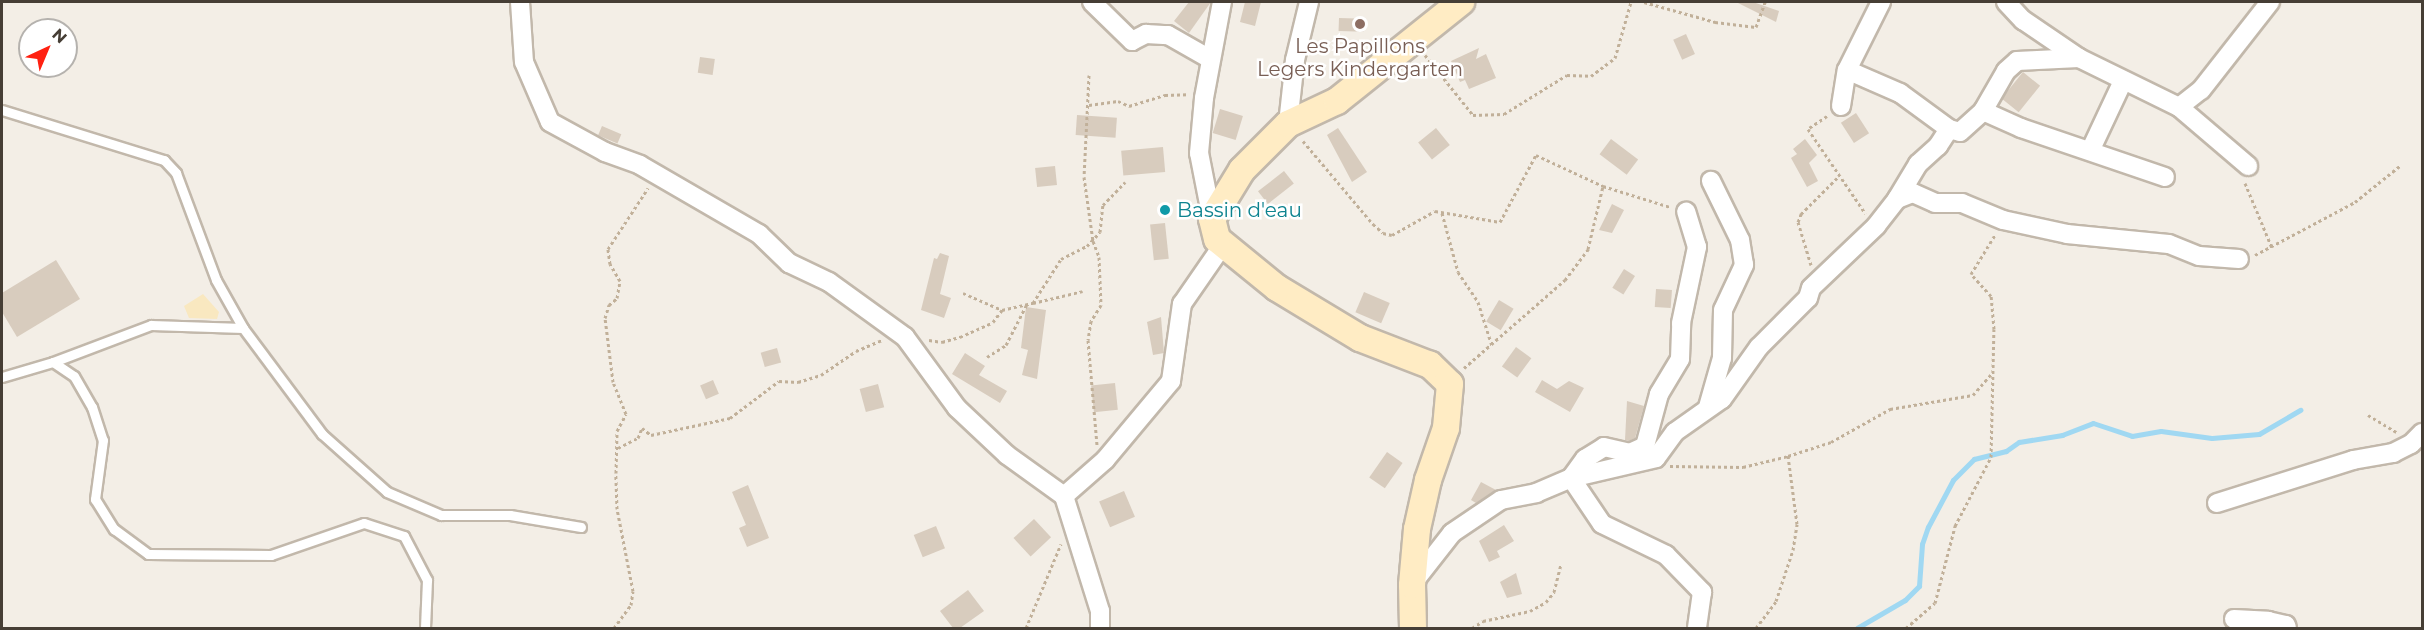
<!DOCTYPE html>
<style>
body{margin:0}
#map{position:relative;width:2424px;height:630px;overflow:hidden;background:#f3eee6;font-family:Montserrat,sans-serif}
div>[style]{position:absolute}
.sand>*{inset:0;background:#f9e8c0}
.stream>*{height:5px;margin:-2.5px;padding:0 2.5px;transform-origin:2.5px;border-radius:2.5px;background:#a0d8f2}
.building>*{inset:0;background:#d8ccbe;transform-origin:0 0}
.path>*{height:3px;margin-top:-1.5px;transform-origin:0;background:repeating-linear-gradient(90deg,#c1b099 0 3px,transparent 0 6px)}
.roads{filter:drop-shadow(2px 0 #c2b8ab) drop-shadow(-2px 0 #c2b8ab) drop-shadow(0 2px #c2b8ab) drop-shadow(0 -2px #c2b8ab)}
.lane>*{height:9px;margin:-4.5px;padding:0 4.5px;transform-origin:4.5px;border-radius:4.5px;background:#fff}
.street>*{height:18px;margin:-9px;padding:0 9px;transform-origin:9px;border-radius:9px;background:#fff}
.secondary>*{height:26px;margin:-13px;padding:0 13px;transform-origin:13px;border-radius:13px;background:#ffecc4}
.dots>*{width:16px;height:16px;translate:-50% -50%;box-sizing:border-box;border:3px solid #fff;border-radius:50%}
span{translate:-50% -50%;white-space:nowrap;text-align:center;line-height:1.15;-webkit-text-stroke:5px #fff;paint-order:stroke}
.education-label{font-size:20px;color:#785e54}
.culture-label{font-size:20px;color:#0d838f}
.left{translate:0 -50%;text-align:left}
.frame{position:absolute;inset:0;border:3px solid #463e35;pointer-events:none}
.north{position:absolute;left:18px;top:18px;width:60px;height:60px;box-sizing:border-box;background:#fff;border:2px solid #b5b2ae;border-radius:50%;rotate:44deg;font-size:16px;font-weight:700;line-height:24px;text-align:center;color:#463e35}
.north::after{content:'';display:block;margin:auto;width:21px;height:27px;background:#ff2111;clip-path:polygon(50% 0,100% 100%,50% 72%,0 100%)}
</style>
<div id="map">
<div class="sand">
<i style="clip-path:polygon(203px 294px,219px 312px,217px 319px,189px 318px,184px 306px)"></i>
</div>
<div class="stream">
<i style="left:1857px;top:628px;width:56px;rotate:-30.3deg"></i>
<i style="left:1905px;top:600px;width:20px;rotate:-45deg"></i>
<i style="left:1919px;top:586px;width:42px;rotate:-85.9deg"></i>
<i style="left:1922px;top:544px;width:18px;rotate:-71deg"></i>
<i style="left:1928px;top:527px;width:53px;rotate:-62deg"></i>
<i style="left:1953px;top:480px;width:30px;rotate:-45deg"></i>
<i style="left:1974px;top:459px;width:33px;rotate:-14deg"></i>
<i style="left:2006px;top:451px;width:16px;rotate:-35deg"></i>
<i style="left:2019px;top:442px;width:44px;rotate:-9.2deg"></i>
<i style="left:2062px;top:435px;width:33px;rotate:-21deg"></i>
<i style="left:2093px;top:423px;width:41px;rotate:18.4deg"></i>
<i style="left:2132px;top:436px;width:29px;rotate:-10deg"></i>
<i style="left:2161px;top:431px;width:51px;rotate:7.8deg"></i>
<i style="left:2212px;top:438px;width:47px;rotate:-4.9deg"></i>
<i style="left:2259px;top:434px;width:48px;rotate:-30.3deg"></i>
</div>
<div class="building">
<i style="clip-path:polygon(1189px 2px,1211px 2px,1189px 33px,1174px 21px)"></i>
<i style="clip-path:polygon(1245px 2px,1261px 2px,1255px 26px,1240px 22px)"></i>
<i style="clip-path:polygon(1736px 2px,1753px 2px,1779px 11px,1776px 22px)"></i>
<i style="left:1339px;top:18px;width:25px;height:13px;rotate:2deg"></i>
<i style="left:1686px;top:34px;width:22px;height:14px;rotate:66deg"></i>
<i style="clip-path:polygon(1479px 48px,1476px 59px,1486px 54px,1496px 78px,1469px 89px,1465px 80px,1460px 82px,1451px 61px)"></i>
<i style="left:700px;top:57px;width:15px;height:16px;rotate:8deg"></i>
<i style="left:2023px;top:72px;width:22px;height:34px;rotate:39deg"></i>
<i style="left:1220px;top:109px;width:24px;height:25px;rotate:17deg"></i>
<i style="left:1856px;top:113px;width:24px;height:18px;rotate:57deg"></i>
<i style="left:1077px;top:115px;width:40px;height:20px;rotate:4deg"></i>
<i style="left:602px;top:126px;width:21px;height:10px;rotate:23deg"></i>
<i style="clip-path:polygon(1338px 128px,1367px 172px,1352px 182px,1327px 135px)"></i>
<i style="left:1436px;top:128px;width:22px;height:23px;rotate:51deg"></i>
<i style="left:1611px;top:139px;width:34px;height:19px;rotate:37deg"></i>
<i style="clip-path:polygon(1805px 139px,1817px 155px,1809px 163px,1818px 181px,1807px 187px,1791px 158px,1797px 154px,1793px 149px)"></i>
<i style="left:1163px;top:147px;width:25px;height:42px;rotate:85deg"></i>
<i style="left:1055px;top:166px;width:19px;height:20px;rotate:84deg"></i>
<i style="left:1284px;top:171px;width:16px;height:33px;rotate:52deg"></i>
<i style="clip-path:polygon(1612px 204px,1624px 210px,1612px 233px,1599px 230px)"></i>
<i style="left:1165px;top:223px;width:36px;height:15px;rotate:84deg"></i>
<i style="clip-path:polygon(940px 253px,949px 256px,940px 294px,951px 298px,944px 318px,921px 310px,934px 258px,937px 259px)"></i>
<i style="clip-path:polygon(56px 260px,80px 299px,17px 337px,2px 312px,2px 293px)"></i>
<i style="left:1624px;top:269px;width:13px;height:22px;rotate:32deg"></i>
<i style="left:1656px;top:289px;width:16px;height:18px;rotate:4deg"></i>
<i style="left:1364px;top:292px;width:28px;height:22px;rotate:23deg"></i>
<i style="left:1499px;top:300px;width:17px;height:25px;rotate:31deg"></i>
<i style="clip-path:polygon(1026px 307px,1046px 310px,1037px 379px,1022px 375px,1028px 350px,1021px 348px)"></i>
<i style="clip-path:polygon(1161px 317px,1164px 353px,1153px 355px,1147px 322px)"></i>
<i style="left:1516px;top:347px;width:19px;height:24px;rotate:36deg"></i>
<i style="left:777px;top:348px;width:15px;height:17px;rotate:74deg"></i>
<i style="clip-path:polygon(965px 353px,985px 366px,979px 375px,1007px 391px,1000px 403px,952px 374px)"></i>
<i style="left:713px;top:380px;width:15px;height:14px;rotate:67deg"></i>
<i style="clip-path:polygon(1542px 380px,1557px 389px,1569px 381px,1584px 388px,1570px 412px,1535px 392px)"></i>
<i style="left:1115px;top:383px;width:27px;height:24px;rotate:84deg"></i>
<i style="left:878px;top:384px;width:24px;height:19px;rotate:75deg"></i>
<i style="clip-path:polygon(1627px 401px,1644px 406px,1635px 438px,1629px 441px,1625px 440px)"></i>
<i style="left:1387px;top:452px;width:19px;height:31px;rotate:35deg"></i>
<i style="clip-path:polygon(1481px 482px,1496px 490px,1476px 503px,1471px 500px)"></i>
<i style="clip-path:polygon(748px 485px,769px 538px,747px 547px,739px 528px,746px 525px,732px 492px)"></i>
<i style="left:1124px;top:491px;width:28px;height:27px;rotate:67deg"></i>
<i style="left:1034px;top:519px;width:25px;height:28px;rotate:47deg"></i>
<i style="clip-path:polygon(1504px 525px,1514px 541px,1497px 551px,1500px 557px,1489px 562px,1479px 541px)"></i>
<i style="left:936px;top:526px;width:24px;height:24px;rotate:68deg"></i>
<i style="clip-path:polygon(1516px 573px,1522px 594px,1507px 598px,1500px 582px)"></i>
<i style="clip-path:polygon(968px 590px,984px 611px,960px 628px,953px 628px,940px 611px)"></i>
</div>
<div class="path">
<i style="left:1644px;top:2px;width:74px;rotate:15.7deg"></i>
<i style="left:1715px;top:22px;width:41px;rotate:7deg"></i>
<i style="left:1756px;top:27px;width:27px;rotate:-70deg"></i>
<i style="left:1425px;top:55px;width:77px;rotate:51.3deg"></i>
<i style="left:1473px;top:115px;width:31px;rotate:-2deg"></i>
<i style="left:1504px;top:114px;width:74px;rotate:-31.8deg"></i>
<i style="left:1567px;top:75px;width:24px;rotate:2deg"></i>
<i style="left:1591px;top:76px;width:30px;rotate:-37deg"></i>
<i style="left:1615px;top:58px;width:58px;rotate:-74.1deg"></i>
<i style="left:1089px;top:75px;width:102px;rotate:92.8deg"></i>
<i style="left:1084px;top:177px;width:65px;rotate:82deg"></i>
<i style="left:1093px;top:241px;width:17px;rotate:69deg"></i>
<i style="left:1099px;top:257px;width:48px;rotate:87.6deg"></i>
<i style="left:1101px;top:305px;width:19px;rotate:122deg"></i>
<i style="left:1091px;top:321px;width:19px;rotate:99deg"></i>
<i style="left:1088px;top:340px;width:105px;rotate:85.1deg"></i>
<i style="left:1089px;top:105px;width:29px;rotate:-8deg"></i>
<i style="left:1118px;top:101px;width:12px;rotate:24deg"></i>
<i style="left:1129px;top:106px;width:38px;rotate:-17deg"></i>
<i style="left:1165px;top:95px;width:23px;rotate:-2deg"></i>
<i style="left:1827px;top:116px;width:23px;rotate:146deg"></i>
<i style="left:1808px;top:129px;width:102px;rotate:55.8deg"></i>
<i style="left:1303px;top:141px;width:109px;rotate:49.9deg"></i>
<i style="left:1373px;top:224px;width:13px;rotate:42deg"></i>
<i style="left:1383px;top:233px;width:9px;rotate:13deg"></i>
<i style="left:1392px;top:235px;width:49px;rotate:-29.2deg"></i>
<i style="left:1435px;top:211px;width:66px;rotate:9.6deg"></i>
<i style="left:1500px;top:222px;width:76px;rotate:-61.8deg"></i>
<i style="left:1536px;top:155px;width:74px;rotate:24.8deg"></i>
<i style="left:1603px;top:186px;width:70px;rotate:17.4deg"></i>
<i style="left:2245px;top:183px;width:70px;rotate:67.4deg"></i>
<i style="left:1442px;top:213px;width:61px;rotate:74.8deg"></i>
<i style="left:1458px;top:272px;width:36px;rotate:56deg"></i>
<i style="left:1478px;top:302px;width:46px;rotate:72.3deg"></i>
<i style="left:2255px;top:255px;width:113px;rotate:-27.9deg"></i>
<i style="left:2355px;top:202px;width:59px;rotate:-38.8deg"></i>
<i style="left:1811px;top:265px;width:45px;rotate:-106.8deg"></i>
<i style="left:1798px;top:222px;width:9px;rotate:-69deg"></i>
<i style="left:1801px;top:214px;width:52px;rotate:-45deg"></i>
<i style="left:963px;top:293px;width:43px;rotate:23.6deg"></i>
<i style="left:1033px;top:303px;width:51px;rotate:-13.5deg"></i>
<i style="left:929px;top:340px;width:13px;rotate:9deg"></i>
<i style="left:942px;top:342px;width:19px;rotate:-16deg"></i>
<i style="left:960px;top:337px;width:36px;rotate:-24deg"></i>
<i style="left:993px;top:322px;width:15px;rotate:-53deg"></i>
<i style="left:1002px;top:310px;width:32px;rotate:-13deg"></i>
<i style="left:1033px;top:303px;width:52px;rotate:-57.5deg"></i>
<i style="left:1061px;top:259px;width:29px;rotate:-27deg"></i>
<i style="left:1087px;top:246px;width:19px;rotate:-47deg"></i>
<i style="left:1100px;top:232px;width:27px;rotate:-84deg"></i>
<i style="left:1103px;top:205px;width:32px;rotate:-46deg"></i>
<i style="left:987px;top:357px;width:22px;rotate:-32deg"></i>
<i style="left:1006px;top:345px;width:46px;rotate:-62.9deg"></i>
<i style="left:1464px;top:368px;width:134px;rotate:-41.1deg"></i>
<i style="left:1565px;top:280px;width:39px;rotate:-53deg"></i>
<i style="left:1588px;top:249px;width:65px;rotate:-76.6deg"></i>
<i style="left:2368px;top:415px;width:33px;rotate:31deg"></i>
<i style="left:618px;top:448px;width:22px;rotate:-27deg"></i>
<i style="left:638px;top:438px;width:11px;rotate:-68deg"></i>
<i style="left:642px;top:428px;width:11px;rotate:38deg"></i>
<i style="left:651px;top:435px;width:81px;rotate:-12.1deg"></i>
<i style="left:730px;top:418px;width:61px;rotate:-37.1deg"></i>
<i style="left:779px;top:381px;width:19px;rotate:3deg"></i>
<i style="left:798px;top:382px;width:24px;rotate:-17deg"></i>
<i style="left:821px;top:375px;width:42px;rotate:-34.4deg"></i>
<i style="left:856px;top:351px;width:28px;rotate:-23deg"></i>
<i style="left:1670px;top:466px;width:73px;rotate:0.8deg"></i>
<i style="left:1743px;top:467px;width:46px;rotate:-13.7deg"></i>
<i style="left:1788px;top:456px;width:45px;rotate:-18deg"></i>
<i style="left:1831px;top:442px;width:68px;rotate:-29.2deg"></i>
<i style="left:1890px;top:409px;width:84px;rotate:-9.6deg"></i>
<i style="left:1973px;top:395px;width:28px;rotate:-49deg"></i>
<i style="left:614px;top:628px;width:29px;rotate:-54deg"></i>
<i style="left:631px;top:605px;width:14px;rotate:-82deg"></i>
<i style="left:633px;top:591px;width:84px;rotate:-101deg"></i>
<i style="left:617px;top:509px;width:36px;rotate:-92deg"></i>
<i style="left:616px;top:473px;width:42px;rotate:-88.6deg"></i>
<i style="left:617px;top:431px;width:19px;rotate:-62deg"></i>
<i style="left:626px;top:414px;width:35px;rotate:-112deg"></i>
<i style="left:613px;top:382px;width:64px;rotate:-97.1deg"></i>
<i style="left:605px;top:318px;width:14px;rotate:-73deg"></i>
<i style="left:609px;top:305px;width:11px;rotate:-41deg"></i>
<i style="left:617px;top:298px;width:17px;rotate:-80deg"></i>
<i style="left:620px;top:281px;width:20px;rotate:-120deg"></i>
<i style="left:610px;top:264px;width:15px;rotate:-98deg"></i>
<i style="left:608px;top:249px;width:73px;rotate:-56.7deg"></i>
<i style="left:1026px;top:628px;width:91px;rotate:-67.4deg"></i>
<i style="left:1458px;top:628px;width:10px"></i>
<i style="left:1472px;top:628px;width:13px;rotate:-32deg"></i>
<i style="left:1483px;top:621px;width:48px;rotate:-12deg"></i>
<i style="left:1530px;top:611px;width:18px;rotate:-29deg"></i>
<i style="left:1546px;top:602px;width:13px;rotate:-51deg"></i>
<i style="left:1554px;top:592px;width:29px;rotate:-76deg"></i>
<i style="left:1756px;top:628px;width:34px;rotate:-53deg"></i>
<i style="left:1776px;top:601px;width:54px;rotate:-71.6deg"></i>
<i style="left:1793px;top:550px;width:26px;rotate:-81deg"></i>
<i style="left:1797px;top:524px;width:69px;rotate:-97.5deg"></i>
<i style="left:1906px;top:628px;width:38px;rotate:-41deg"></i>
<i style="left:1935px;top:603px;width:80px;rotate:-75.4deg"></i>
<i style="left:1955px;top:526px;width:78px;rotate:-62.4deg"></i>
<i style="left:1991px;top:457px;width:128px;rotate:-88.7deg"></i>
<i style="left:1994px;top:329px;width:33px;rotate:-95deg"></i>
<i style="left:1991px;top:296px;width:30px;rotate:-132deg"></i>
<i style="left:1971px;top:274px;width:46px;rotate:-58.4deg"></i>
</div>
<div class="roads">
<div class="lane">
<i style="left:2px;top:110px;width:170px;rotate:17.2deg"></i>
<i style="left:164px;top:160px;width:18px;rotate:47deg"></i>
<i style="left:176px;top:173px;width:114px;rotate:69.5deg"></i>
<i style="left:216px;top:280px;width:55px;rotate:60.6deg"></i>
<i style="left:243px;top:328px;width:132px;rotate:53.3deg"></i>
<i style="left:322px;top:434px;width:87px;rotate:41.7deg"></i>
<i style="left:387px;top:492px;width:59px;rotate:23.1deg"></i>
<i style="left:441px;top:515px;width:69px"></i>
<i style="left:510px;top:515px;width:72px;rotate:9.6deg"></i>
<i style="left:53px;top:362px;width:105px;rotate:-20.7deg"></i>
<i style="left:151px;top:325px;width:92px;rotate:1.9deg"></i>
<i style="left:2px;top:377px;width:53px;rotate:-16.4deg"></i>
<i style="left:53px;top:362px;width:25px;rotate:34deg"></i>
<i style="left:74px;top:376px;width:36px;rotate:60deg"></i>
<i style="left:92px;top:407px;width:35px;rotate:72deg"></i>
<i style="left:103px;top:440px;width:60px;rotate:97.7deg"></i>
<i style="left:95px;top:499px;width:36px;rotate:58deg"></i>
<i style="left:114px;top:529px;width:42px;rotate:36.3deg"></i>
<i style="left:148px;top:554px;width:123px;rotate:0.5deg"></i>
<i style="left:271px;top:555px;width:98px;rotate:-19deg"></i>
<i style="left:364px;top:523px;width:42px;rotate:18deg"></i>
<i style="left:404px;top:536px;width:50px;rotate:62.4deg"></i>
<i style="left:427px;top:580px;width:48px;rotate:92.4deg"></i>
</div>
<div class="street">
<i style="left:520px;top:2px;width:60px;rotate:86.2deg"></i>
<i style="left:524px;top:62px;width:65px;rotate:66.6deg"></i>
<i style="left:550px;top:122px;width:63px;rotate:28.6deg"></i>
<i style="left:605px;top:152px;width:37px;rotate:20deg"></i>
<i style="left:640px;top:165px;width:138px;rotate:30.1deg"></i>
<i style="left:759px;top:234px;width:42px;rotate:44deg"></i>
<i style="left:789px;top:263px;width:44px;rotate:25.4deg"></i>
<i style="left:829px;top:282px;width:94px;rotate:35.9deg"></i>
<i style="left:905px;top:337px;width:88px;rotate:53.8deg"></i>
<i style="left:957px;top:408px;width:69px;rotate:43.2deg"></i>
<i style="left:1007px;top:455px;width:70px;rotate:35.7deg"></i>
<i style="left:1092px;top:2px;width:56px;rotate:44.3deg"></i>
<i style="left:1132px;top:41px;width:16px;rotate:-27deg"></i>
<i style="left:1146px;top:34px;width:22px;rotate:3deg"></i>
<i style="left:1168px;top:35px;width:48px;rotate:29.7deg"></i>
<i style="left:2006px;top:2px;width:25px;rotate:47deg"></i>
<i style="left:2023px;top:20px;width:68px;rotate:34.2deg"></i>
<i style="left:2079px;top:58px;width:111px;rotate:26.1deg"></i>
<i style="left:2179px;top:107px;width:91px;rotate:40.5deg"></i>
<i style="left:1847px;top:70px;width:58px;rotate:23.5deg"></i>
<i style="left:1900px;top:93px;width:61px;rotate:36.3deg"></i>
<i style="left:1949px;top:129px;width:11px;rotate:15deg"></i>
<i style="left:1960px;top:132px;width:31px;rotate:-42deg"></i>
<i style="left:1983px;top:111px;width:42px;rotate:24.1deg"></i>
<i style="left:2021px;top:128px;width:152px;rotate:18.8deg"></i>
<i style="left:1841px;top:106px;width:36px;rotate:-81deg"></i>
<i style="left:1847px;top:70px;width:76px;rotate:-63.4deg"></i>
<i style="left:2179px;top:107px;width:28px;rotate:-38deg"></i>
<i style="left:2201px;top:90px;width:112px;rotate:-51.9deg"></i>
<i style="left:1983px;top:111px;width:46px;rotate:-60.1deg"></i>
<i style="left:2006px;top:71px;width:15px;rotate:-42deg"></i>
<i style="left:2017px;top:61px;width:62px;rotate:-2.8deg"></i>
<i style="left:1288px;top:124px;width:64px;rotate:-83.8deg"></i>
<i style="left:1295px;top:60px;width:60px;rotate:-76.4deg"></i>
<i style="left:2091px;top:149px;width:75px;rotate:-64.8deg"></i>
<i style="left:1897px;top:199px;width:41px;rotate:-59deg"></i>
<i style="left:1918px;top:164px;width:27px;rotate:-42deg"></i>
<i style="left:1938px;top:146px;width:20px;rotate:-57deg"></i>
<i style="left:1212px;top:219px;width:67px;rotate:-101.1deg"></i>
<i style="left:1199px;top:153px;width:55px;rotate:-84.8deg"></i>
<i style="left:1204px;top:98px;width:98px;rotate:-79.4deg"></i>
<i style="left:1708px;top:407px;width:51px;rotate:-74.1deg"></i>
<i style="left:1722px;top:358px;width:48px;rotate:-88.8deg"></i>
<i style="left:1723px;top:310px;width:50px;rotate:-65deg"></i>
<i style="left:1744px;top:265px;width:25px;rotate:-99deg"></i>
<i style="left:1740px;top:240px;width:66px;rotate:-116.2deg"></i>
<i style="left:1571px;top:478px;width:87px;rotate:-13.2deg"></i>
<i style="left:1656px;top:458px;width:32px;rotate:-54deg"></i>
<i style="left:1675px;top:432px;width:57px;rotate:-35.1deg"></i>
<i style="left:1722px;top:399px;width:64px;rotate:-54.6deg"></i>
<i style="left:1759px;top:347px;width:69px;rotate:-45deg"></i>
<i style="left:1808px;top:298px;width:10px;rotate:-73deg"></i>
<i style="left:1811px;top:288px;width:90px;rotate:-43.6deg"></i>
<i style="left:1876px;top:226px;width:34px;rotate:-52deg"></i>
<i style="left:1897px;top:199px;width:17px;rotate:-21deg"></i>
<i style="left:1913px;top:193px;width:24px;rotate:24deg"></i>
<i style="left:1935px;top:203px;width:27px"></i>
<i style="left:1962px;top:203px;width:44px;rotate:22.5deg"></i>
<i style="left:2003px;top:220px;width:66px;rotate:12.3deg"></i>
<i style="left:2067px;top:234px;width:102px;rotate:5.6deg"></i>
<i style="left:2169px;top:244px;width:32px;rotate:22deg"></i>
<i style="left:2199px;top:256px;width:40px;rotate:4.3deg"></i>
<i style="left:1571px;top:478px;width:55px;rotate:56deg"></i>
<i style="left:1602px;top:524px;width:71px;rotate:25.8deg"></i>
<i style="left:1666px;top:555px;width:52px;rotate:45.8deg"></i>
<i style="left:1702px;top:592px;width:36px;rotate:98deg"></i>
<i style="left:2217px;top:503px;width:143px;rotate:-17.5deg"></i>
<i style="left:2353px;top:460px;width:41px;rotate:-9.9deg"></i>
<i style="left:2393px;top:453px;width:20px;rotate:-27deg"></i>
<i style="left:2411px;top:444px;width:16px;rotate:-45deg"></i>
<i style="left:1413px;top:583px;width:63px;rotate:-52deg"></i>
<i style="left:1452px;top:533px;width:59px;rotate:-34deg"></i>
<i style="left:1501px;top:500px;width:36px;rotate:-11deg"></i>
<i style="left:1536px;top:493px;width:38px;rotate:-23deg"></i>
<i style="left:1571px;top:478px;width:24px;rotate:-54deg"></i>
<i style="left:1585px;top:459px;width:22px;rotate:-32deg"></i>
<i style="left:1604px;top:447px;width:27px;rotate:13deg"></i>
<i style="left:1630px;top:453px;width:17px;rotate:-25deg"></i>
<i style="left:1645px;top:446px;width:54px;rotate:-74.9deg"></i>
<i style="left:1659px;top:394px;width:41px;rotate:-59deg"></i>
<i style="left:1680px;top:359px;width:36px;rotate:-88deg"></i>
<i style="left:1681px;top:323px;width:78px;rotate:-78.1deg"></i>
<i style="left:1697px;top:247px;width:37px;rotate:-107deg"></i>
<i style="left:2234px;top:619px;width:34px;rotate:3deg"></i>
<i style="left:2268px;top:621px;width:18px;rotate:13deg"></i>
<i style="left:2286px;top:625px;width:3px;rotate:72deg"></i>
<i style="left:1100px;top:628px;width:17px;rotate:-90deg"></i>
<i style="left:1100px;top:611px;width:121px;rotate:-107.4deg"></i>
<i style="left:1064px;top:496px;width:55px;rotate:-41.3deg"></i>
<i style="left:1105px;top:460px;width:103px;rotate:-50.1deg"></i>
<i style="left:1171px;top:381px;width:78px;rotate:-81.9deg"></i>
<i style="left:1182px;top:304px;width:63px;rotate:-55.3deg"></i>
<i style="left:1218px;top:252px;width:13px;rotate:-94deg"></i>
</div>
<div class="secondary">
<i style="left:1413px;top:628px;width:43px;rotate:-91.3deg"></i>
<i style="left:1412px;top:585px;width:56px;rotate:-84.9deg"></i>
<i style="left:1417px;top:529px;width:50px;rotate:-77.3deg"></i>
<i style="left:1428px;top:480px;width:55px;rotate:-70.9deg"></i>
<i style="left:1446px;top:428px;width:44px;rotate:-84.8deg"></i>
<i style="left:1450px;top:384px;width:28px;rotate:-136deg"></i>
<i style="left:1430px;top:365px;width:75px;rotate:-158.9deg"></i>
<i style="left:1360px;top:338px;width:97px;rotate:-148.9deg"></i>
<i style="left:1277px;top:288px;width:77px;rotate:-140.8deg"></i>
<i style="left:1217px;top:239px;width:21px;rotate:-104deg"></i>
<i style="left:1212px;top:219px;width:57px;rotate:-58.5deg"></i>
<i style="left:1242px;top:170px;width:65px;rotate:-45deg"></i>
<i style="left:1288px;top:124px;width:54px;rotate:-25.1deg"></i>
<i style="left:1337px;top:101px;width:159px;rotate:-38.6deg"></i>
</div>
</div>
<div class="dots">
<i style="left:1360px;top:24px;background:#8d6e63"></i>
<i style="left:1165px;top:210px;background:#0f9aa8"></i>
</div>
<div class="education-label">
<span style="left:1360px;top:58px">Les Papillons<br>Legers Kindergarten</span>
</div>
<div class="culture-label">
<span class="left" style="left:1177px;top:210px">Bassin d'eau</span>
</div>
<div class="frame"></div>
<div class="north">N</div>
</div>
